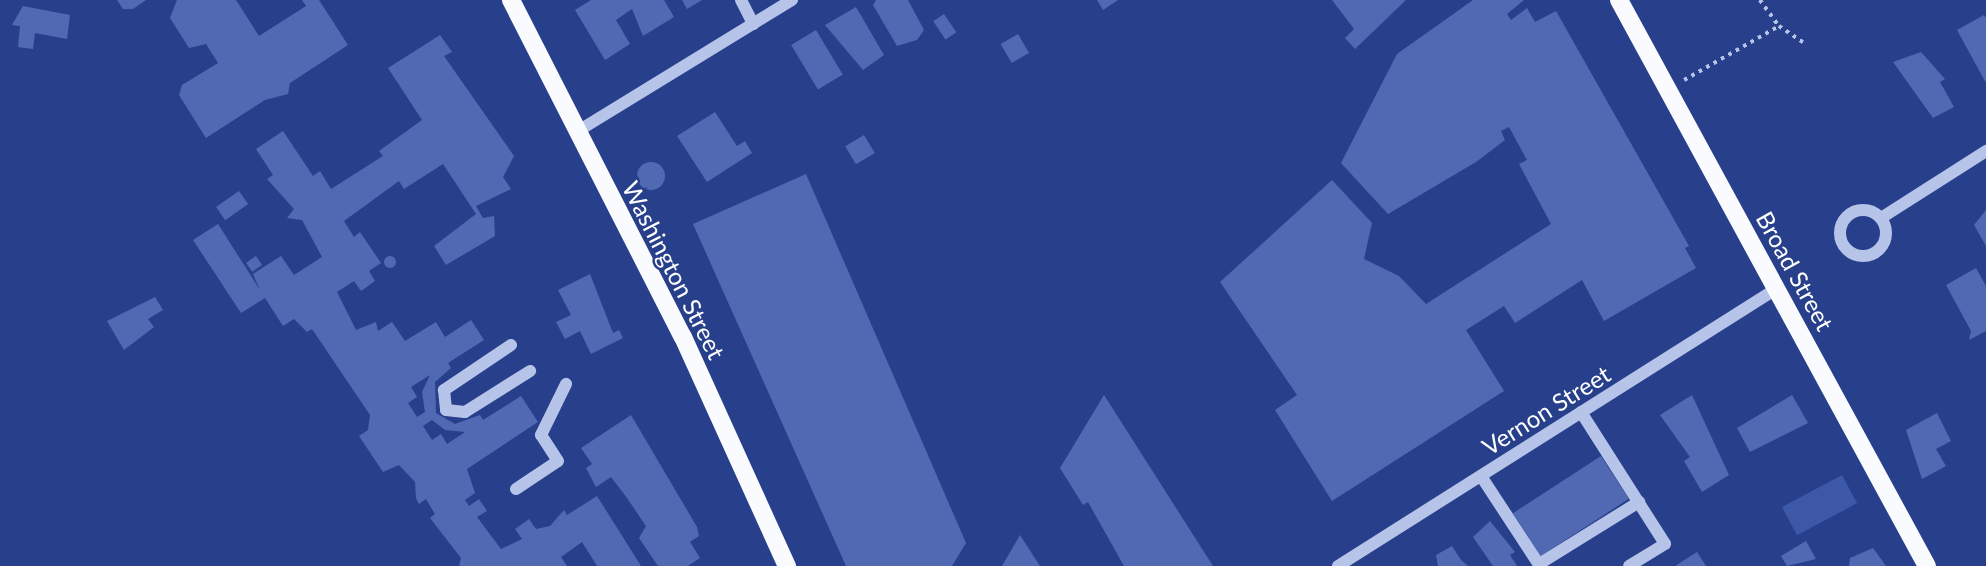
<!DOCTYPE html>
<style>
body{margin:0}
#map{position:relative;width:1986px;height:566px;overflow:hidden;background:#28408b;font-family:Lato,sans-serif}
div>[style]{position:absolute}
.green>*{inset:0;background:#3d58a7;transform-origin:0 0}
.building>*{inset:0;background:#5169b2;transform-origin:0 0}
.round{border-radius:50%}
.path>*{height:3.5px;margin-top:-1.75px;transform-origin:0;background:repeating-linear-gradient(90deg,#b7c4e9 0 3.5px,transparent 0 8.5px)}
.minor>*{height:12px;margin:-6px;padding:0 6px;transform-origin:6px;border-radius:6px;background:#b7c4e9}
.minor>.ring{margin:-6px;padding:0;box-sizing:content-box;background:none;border:12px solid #b7c4e9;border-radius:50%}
.major>*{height:18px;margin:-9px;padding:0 9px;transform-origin:9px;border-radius:9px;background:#fafbfe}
span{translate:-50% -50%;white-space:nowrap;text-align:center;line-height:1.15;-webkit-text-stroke:5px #28408b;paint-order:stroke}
.street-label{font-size:24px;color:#fff}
</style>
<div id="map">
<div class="green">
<i style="left:1842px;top:475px;width:32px;height:68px;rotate:62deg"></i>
</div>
<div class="building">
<i style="clip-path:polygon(117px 0,146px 0,133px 9px,123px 9px)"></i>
<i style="clip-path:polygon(177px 0,236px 0,259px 36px,306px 6px,302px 0,319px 0,348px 45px,290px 83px,288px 94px,265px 100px,206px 138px,179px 95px,182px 85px,218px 63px,206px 44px,189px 48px,170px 18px)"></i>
<i style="clip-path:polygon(591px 0,664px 0,674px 17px,643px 36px,632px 9px,616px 20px,630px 44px,605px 60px,575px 10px)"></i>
<i style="clip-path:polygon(682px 0,702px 0,687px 9px)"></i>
<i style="clip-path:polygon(876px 0,908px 0,924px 30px,917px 40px,897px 46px,873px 5px)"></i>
<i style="clip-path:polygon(1097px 0,1118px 0,1103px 10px)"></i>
<i style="clip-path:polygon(1332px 0,1406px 0,1355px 49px,1345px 38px,1354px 29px)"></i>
<i style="clip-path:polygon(1473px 0,1524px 0,1507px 14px,1511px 20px,1527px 8px,1535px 22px,1556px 11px,1689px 246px,1685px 248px,1696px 268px,1604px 321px,1582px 280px,1515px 323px,1504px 306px,1466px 330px,1504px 391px,1332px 501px,1275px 410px,1297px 395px,1220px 282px,1332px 180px,1372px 223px,1364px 259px,1399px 276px,1426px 304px,1551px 224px,1519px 164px,1527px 160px,1509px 127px,1501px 131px,1505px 140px,1476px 162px,1388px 214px,1341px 163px,1397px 54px)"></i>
<i style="clip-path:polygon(23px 6px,70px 15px,67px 39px,35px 33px,33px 49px,18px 47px,20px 26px,12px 25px)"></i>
<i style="clip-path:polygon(856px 7px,884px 55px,863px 70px,825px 25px)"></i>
<i style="left:944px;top:14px;width:22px;height:13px;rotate:56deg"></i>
<i style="clip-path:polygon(1984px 15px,1986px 18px,1986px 83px,1957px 30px)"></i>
<i style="left:816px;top:30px;width:52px;height:29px;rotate:59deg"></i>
<i style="left:1018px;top:34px;width:22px;height:20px;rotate:60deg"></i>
<i style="clip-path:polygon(evenodd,440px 35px,452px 52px,444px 56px,514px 156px,503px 177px,511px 189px,476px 206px,483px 218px,494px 216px,495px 236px,446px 265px,434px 246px,476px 214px,443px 164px,404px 189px,399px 181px,344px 221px,354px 237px,360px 232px,381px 263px,369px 271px,375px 281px,361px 291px,354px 281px,337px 292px,356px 330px,376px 322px,378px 331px,392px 322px,405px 341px,436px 322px,445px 337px,471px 320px,484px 340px,448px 363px,451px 368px,435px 382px,436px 413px,455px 424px,480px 415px,483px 420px,521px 396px,538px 422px,467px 469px,475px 493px,465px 500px,469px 506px,479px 499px,487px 511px,477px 517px,501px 549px,522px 539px,515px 529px,529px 519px,536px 529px,550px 526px,564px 510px,567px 515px,597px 496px,641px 566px,597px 566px,582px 542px,561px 557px,567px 566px,459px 566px,461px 558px,430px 518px,435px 514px,426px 499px,419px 504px,416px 498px,415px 482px,399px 465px,383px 472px,359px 436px,368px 430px,370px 415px,312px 329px,307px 332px,294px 319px,283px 326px,265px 298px,241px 313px,193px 240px,218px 224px,260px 290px,253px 274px,281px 256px,294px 275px,322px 257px,302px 220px,287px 218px,294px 209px,267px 179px,273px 175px,256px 149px,283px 131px,313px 176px,320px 171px,331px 189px,383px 156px,379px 151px,422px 120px,388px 68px,440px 35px,430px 375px,422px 392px,425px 412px,417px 417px,408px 403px,417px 397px,411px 387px,430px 375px,440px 35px,432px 420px,445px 430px,465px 432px,447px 444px,441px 434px,432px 440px,423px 426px,432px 420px)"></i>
<i style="clip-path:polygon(1921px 52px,1945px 79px,1940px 82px,1954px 107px,1933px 118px,1893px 62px)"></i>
<i style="clip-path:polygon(715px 112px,737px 146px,745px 141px,752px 153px,707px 182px,677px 136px)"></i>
<i style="left:864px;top:135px;width:21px;height:22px;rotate:59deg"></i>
<i class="round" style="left:637px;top:162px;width:28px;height:28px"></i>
<i style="clip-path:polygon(806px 174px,966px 543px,952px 566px,846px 566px,693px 224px)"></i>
<i style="left:239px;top:191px;width:16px;height:28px;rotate:55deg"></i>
<i style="clip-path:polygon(1986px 210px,1986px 246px,1974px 225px)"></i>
<i class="round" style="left:384px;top:256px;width:12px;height:12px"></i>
<i style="left:256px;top:256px;width:11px;height:12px;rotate:56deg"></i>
<i style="clip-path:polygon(1976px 268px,1986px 286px,1986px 331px,1969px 340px,1971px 331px,1946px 285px)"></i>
<i style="clip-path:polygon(590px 274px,613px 333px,619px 330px,623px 338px,591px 354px,580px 331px,565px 339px,556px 322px,571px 315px,558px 290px)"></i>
<i style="clip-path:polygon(155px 297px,163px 310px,148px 319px,154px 327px,124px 350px,107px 321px)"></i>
<i style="clip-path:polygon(1104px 395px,1213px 566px,1124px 566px,1088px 502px,1083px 505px,1060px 468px)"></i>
<i style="clip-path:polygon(1692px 395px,1729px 475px,1702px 492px,1684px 461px,1690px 457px,1660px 415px)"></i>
<i style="clip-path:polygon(1792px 395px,1808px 423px,1750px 452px,1737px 428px)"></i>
<i style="clip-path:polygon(1937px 413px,1951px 441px,1936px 449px,1946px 466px,1922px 479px,1906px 430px)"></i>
<i style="clip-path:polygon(631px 415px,697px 527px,699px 536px,690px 542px,700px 558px,688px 566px,658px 566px,639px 538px,646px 526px,627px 498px,611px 477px,596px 487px,586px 468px,592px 464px,581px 448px)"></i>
<i style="left:1601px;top:456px;width:51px;height:105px;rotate:57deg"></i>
<i style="clip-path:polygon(1490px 521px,1515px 552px,1510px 555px,1517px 566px,1493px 566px,1473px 537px)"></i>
<i style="clip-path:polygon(1020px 535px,1040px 566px,1002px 566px)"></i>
<i style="clip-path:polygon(1806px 541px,1816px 559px,1787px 566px,1781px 556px)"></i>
<i style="clip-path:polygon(1452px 546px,1461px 560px,1468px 566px,1438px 566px,1436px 555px)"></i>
<i style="clip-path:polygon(1873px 548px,1886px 566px,1849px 566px,1850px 558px)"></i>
<i style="clip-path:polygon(1697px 552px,1706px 566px,1675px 566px)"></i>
</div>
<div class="path">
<i style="left:1760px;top:0;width:32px;rotate:54deg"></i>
<i style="left:1779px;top:26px;width:32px;rotate:34deg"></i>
<i style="left:1684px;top:80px;width:109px;rotate:-29.6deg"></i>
</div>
<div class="minor">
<i style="left:741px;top:0;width:27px;rotate:63deg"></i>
<i style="left:578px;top:131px;width:251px;rotate:-31.5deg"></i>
<i class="ring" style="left:1840px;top:210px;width:34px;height:34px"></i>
<i style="left:1881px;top:218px;width:125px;rotate:-32.5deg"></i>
<i style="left:511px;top:345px;width:81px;rotate:146.1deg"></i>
<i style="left:444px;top:390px;width:20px;rotate:84deg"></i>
<i style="left:446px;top:410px;width:19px;rotate:6deg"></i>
<i style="left:465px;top:412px;width:77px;rotate:-32.2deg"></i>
<i style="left:1581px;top:412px;width:156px;rotate:57.5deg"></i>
<i style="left:1665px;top:544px;width:42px;rotate:148.6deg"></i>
<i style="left:1481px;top:476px;width:108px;rotate:56.8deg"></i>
<i style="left:516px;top:489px;width:50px;rotate:-33.7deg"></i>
<i style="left:558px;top:461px;width:31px;rotate:-123deg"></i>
<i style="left:541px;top:435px;width:57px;rotate:-63.9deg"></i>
<i style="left:1539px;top:564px;width:118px;rotate:-31.8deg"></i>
<i style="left:1338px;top:566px;width:518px;rotate:-32.31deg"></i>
</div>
<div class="major">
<i style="left:511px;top:0;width:378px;rotate:63deg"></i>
<i style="left:683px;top:337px;width:252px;rotate:65.6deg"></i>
<i style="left:1619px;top:0;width:644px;rotate:61.45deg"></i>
</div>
<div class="street-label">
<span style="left:674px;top:270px;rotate:63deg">Washington Street</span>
<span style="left:1795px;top:271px;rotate:61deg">Broad Street</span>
<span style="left:1546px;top:410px;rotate:-32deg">Vernon Street</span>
</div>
</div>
